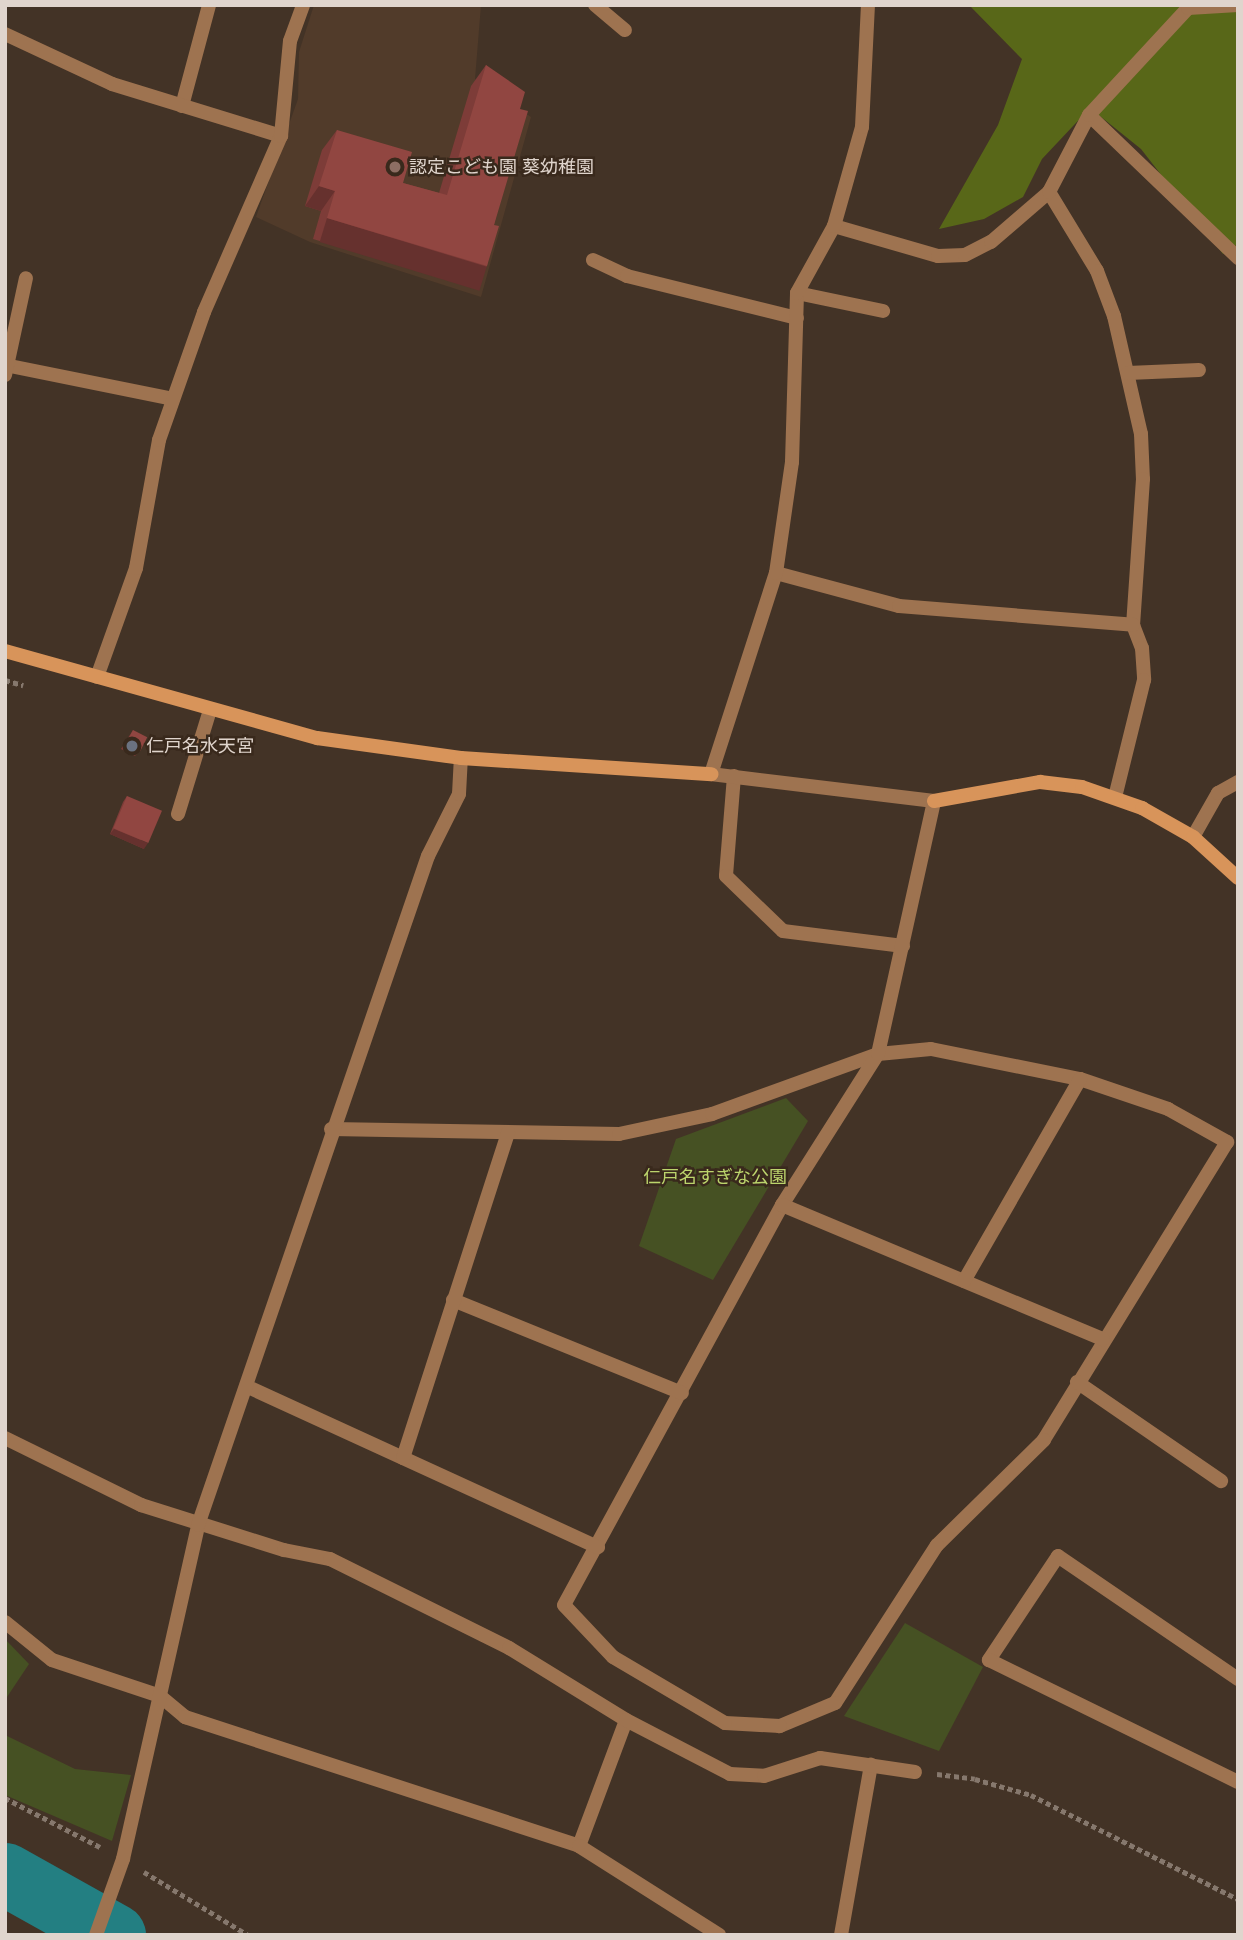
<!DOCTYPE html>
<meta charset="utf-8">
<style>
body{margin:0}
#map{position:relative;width:1243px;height:1940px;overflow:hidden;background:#433326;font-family:Quicksand,"Noto Sans JP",sans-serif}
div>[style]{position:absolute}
.built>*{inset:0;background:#513b2a}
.green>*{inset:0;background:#465123}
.forest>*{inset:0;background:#586718}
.river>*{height:63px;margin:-31.5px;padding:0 31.5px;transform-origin:31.5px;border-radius:31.5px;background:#237f82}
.path>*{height:4.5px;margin-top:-2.25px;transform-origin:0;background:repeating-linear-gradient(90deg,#86786d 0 5px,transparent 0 8.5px)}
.lane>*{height:14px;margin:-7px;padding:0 7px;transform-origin:7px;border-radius:7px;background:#9e7350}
.street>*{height:14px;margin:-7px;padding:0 7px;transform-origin:7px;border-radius:7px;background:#9e7350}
.secondary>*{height:14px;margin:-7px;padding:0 7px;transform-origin:7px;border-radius:7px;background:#d8945a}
.wall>*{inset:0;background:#7d3c38}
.shaded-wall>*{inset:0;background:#66312e;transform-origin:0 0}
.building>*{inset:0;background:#914641;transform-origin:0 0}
.dots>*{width:19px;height:19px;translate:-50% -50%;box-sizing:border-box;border:4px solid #39291c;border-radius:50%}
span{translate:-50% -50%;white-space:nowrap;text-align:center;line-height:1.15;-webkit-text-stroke:5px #39291c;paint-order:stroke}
.poi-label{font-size:18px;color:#e0d5cd}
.left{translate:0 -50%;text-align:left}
.park-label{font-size:18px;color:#bcd46c}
.frame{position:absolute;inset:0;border:7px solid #e0d5cd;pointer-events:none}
</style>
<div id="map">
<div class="built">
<i style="clip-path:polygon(314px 5px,481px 5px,475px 79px,531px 117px,481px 297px,310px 242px,256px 217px,298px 99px,299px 52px)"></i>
</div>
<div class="green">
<i style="clip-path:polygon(786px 1098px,808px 1121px,713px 1280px,639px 1246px,676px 1139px)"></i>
<i style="clip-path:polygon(905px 1623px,983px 1667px,939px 1751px,844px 1716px)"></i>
<i style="clip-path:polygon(5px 1639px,29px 1664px,5px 1700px)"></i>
<i style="clip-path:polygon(5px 1735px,75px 1769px,131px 1775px,112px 1841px,5px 1795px)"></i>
</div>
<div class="forest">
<i style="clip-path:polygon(969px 5px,1238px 5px,1238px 244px,1223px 254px,1141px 149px,1090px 108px,1042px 159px,1023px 197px,984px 219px,939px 229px,998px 125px,1022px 59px)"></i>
</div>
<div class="river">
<i style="left:5px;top:1874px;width:125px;rotate:29.2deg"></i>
</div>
<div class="path">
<i style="left:5px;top:680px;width:19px;rotate:16deg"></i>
<i style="left:937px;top:1774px;width:38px;rotate:7deg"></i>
<i style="left:975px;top:1779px;width:58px;rotate:15.9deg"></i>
<i style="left:1031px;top:1795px;width:232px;rotate:26.7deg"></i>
<i style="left:5px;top:1798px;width:107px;rotate:27.3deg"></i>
<i style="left:144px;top:1872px;width:122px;rotate:31.2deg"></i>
</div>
<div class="lane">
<i style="left:595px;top:5px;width:39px;rotate:40deg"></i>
<i style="left:182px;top:106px;width:105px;rotate:-75deg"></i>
<i style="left:1089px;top:115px;width:207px;rotate:43.8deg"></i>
<i style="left:1049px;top:192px;width:92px;rotate:58.7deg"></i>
<i style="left:1097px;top:271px;width:48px;rotate:69.3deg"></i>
<i style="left:1114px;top:316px;width:121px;rotate:77.1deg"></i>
<i style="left:1141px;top:434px;width:45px;rotate:87.5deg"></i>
<i style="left:1143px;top:479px;width:146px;rotate:93.9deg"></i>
<i style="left:1133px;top:625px;width:25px;rotate:69deg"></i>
<i style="left:1142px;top:648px;width:32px;rotate:86deg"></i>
<i style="left:1144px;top:680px;width:121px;rotate:103.9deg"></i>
<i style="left:834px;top:226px;width:108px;rotate:16.1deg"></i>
<i style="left:938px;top:256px;width:27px;rotate:-2deg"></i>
<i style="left:965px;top:255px;width:29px;rotate:-27deg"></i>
<i style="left:991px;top:242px;width:77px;rotate:-40.8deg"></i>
<i style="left:1049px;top:192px;width:87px;rotate:-62.5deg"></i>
<i style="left:1089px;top:115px;width:146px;rotate:-47.2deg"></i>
<i style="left:1188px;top:8px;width:50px;rotate:-3.4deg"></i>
<i style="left:593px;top:260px;width:38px;rotate:25deg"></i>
<i style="left:627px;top:276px;width:175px;rotate:13.9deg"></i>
<i style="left:797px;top:293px;width:88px;rotate:11.8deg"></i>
<i style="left:10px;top:366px;width:166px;rotate:11.4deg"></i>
<i style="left:1128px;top:373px;width:71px;rotate:-2.4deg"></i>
<i style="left:776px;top:573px;width:127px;rotate:15deg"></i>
<i style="left:899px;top:606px;width:235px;rotate:4.6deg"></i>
<i style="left:734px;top:776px;width:100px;rotate:94.6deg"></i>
<i style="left:726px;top:876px;width:79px;rotate:44deg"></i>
<i style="left:783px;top:931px;width:121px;rotate:7.1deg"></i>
<i style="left:1193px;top:837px;width:51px;rotate:-60.4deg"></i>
<i style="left:1218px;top:793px;width:23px;rotate:-29deg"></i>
<i style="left:579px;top:1846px;width:134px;rotate:-69.5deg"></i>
<i style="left:841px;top:1935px;width:173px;rotate:-80deg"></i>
</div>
<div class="street">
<i style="left:5px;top:34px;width:118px;rotate:25deg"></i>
<i style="left:112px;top:84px;width:177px;rotate:17.1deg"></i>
<i style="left:5px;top:375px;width:99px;rotate:-77.8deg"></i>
<i style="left:97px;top:677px;width:116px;rotate:-70.3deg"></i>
<i style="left:136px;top:568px;width:130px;rotate:-79.8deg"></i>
<i style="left:159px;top:440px;width:136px;rotate:-70.6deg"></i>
<i style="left:204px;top:312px;width:192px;rotate:-66.4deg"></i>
<i style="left:281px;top:136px;width:95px;rotate:-84.6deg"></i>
<i style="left:290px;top:41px;width:38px;rotate:-70deg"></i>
<i style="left:178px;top:814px;width:109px;rotate:-72.9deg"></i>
<i style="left:331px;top:1129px;width:288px;rotate:1deg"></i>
<i style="left:619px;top:1134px;width:95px;rotate:-12.1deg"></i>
<i style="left:712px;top:1114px;width:177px;rotate:-19.9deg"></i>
<i style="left:878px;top:1054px;width:53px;rotate:-5.4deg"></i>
<i style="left:931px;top:1049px;width:152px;rotate:11.4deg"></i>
<i style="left:1080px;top:1079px;width:93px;rotate:18.8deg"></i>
<i style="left:1168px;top:1109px;width:68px;rotate:29.2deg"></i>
<i style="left:1227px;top:1142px;width:350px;rotate:121.6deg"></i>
<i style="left:1044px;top:1440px;width:150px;rotate:135.5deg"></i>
<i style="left:937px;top:1545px;width:188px;rotate:122.8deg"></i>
<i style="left:835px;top:1703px;width:60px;rotate:157.3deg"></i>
<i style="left:780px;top:1726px;width:55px;rotate:-176.9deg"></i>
<i style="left:725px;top:1723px;width:130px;rotate:-149.5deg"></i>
<i style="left:613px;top:1657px;width:71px;rotate:-133.3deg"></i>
<i style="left:564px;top:1605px;width:456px;rotate:-61.4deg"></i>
<i style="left:782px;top:1205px;width:179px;rotate:-57.6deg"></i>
<i style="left:878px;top:1054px;width:259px;rotate:-77.5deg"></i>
<i style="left:934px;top:801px;width:225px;rotate:-173.1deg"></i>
<i style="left:711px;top:774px;width:211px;rotate:-72.1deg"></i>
<i style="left:776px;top:573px;width:112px;rotate:-81.8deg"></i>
<i style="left:792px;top:462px;width:169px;rotate:-88.3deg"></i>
<i style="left:797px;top:293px;width:77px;rotate:-61.1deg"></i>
<i style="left:834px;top:226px;width:103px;rotate:-74.2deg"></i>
<i style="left:862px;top:127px;width:122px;rotate:-87.2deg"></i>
<i style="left:782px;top:1205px;width:348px;rotate:22.7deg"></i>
<i style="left:964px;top:1281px;width:233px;rotate:-60.1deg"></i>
<i style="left:453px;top:1300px;width:247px;rotate:22.1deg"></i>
<i style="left:1077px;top:1382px;width:175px;rotate:34.5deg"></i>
<i style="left:248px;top:1387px;width:385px;rotate:24.6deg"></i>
<i style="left:5px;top:1438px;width:152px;rotate:26.2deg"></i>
<i style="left:141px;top:1505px;width:150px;rotate:17.5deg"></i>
<i style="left:284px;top:1550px;width:47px;rotate:11.1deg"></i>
<i style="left:330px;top:1559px;width:200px;rotate:26.4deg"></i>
<i style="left:509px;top:1648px;width:137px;rotate:31.6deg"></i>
<i style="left:626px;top:1720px;width:117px;rotate:27.4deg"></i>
<i style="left:730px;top:1774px;width:34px;rotate:3deg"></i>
<i style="left:764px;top:1776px;width:59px;rotate:-17.8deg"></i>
<i style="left:820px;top:1758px;width:96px;rotate:8.4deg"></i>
<i style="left:403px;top:1458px;width:342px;rotate:-72.1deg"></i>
<i style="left:5px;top:1622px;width:60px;rotate:39deg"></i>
<i style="left:52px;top:1660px;width:114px;rotate:18.4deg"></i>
<i style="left:160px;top:1696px;width:33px;rotate:40deg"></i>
<i style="left:185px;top:1717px;width:415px;rotate:18.1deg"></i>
<i style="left:579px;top:1846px;width:166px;rotate:32.4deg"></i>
<i style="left:1238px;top:1679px;width:218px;rotate:-145.7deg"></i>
<i style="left:1058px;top:1556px;width:125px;rotate:123.6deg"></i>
<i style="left:989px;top:1660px;width:277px;rotate:26.1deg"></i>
<i style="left:96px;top:1935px;width:81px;rotate:-70.4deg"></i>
<i style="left:123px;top:1859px;width:342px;rotate:-77.3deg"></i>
<i style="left:198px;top:1525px;width:707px;rotate:-71.03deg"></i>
<i style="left:428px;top:856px;width:69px;rotate:-63.4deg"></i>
<i style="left:459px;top:794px;width:36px;rotate:-87deg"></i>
</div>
<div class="secondary">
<i style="left:5px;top:651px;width:324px;rotate:15.6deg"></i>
<i style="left:317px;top:738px;width:145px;rotate:7.9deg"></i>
<i style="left:461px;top:758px;width:251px;rotate:3.7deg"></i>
<i style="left:934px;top:801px;width:108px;rotate:-10.2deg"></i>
<i style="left:1040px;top:782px;width:42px;rotate:6.8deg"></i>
<i style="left:1082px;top:787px;width:64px;rotate:19.3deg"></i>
<i style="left:1142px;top:808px;width:59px;rotate:29.6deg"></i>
<i style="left:1193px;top:837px;width:61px;rotate:42.3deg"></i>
</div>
<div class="wall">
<i style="clip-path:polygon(486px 65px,520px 109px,494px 225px,487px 266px,473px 286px,313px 239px,321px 211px,305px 206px,322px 150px,337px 130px,403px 183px,439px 193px,471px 86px)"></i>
<i style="clip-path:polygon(133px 730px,139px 751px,135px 756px,121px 749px)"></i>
<i style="clip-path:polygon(127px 796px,144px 849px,110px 834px,123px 802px)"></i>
</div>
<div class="shaded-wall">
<i style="clip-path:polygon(319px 186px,335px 191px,321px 211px,305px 206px)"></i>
<i style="left:327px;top:218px;width:167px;height:25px;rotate:17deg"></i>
<i style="clip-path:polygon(114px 829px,148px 843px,144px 849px,110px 834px)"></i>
</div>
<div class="building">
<i style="clip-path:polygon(486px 65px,525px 92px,520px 109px,528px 111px,494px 225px,499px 226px,487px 266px,327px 218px,335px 191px,319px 186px,337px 130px,412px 152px,403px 183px,447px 195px)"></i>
<i style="left:133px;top:730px;width:16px;height:15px;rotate:27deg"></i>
<i style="left:127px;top:796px;width:38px;height:35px;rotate:23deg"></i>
</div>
<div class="dots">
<i style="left:395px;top:167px;background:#8d6e63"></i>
<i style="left:132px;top:746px;background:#6b7280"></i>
</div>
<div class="poi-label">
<span class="left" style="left:409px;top:167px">認定こども園 葵幼稚園</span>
<span class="left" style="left:146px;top:746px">仁戸名水天宮</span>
</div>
<div class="park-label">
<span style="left:715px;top:1177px">仁戸名すぎな公園</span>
</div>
<div class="frame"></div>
</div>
